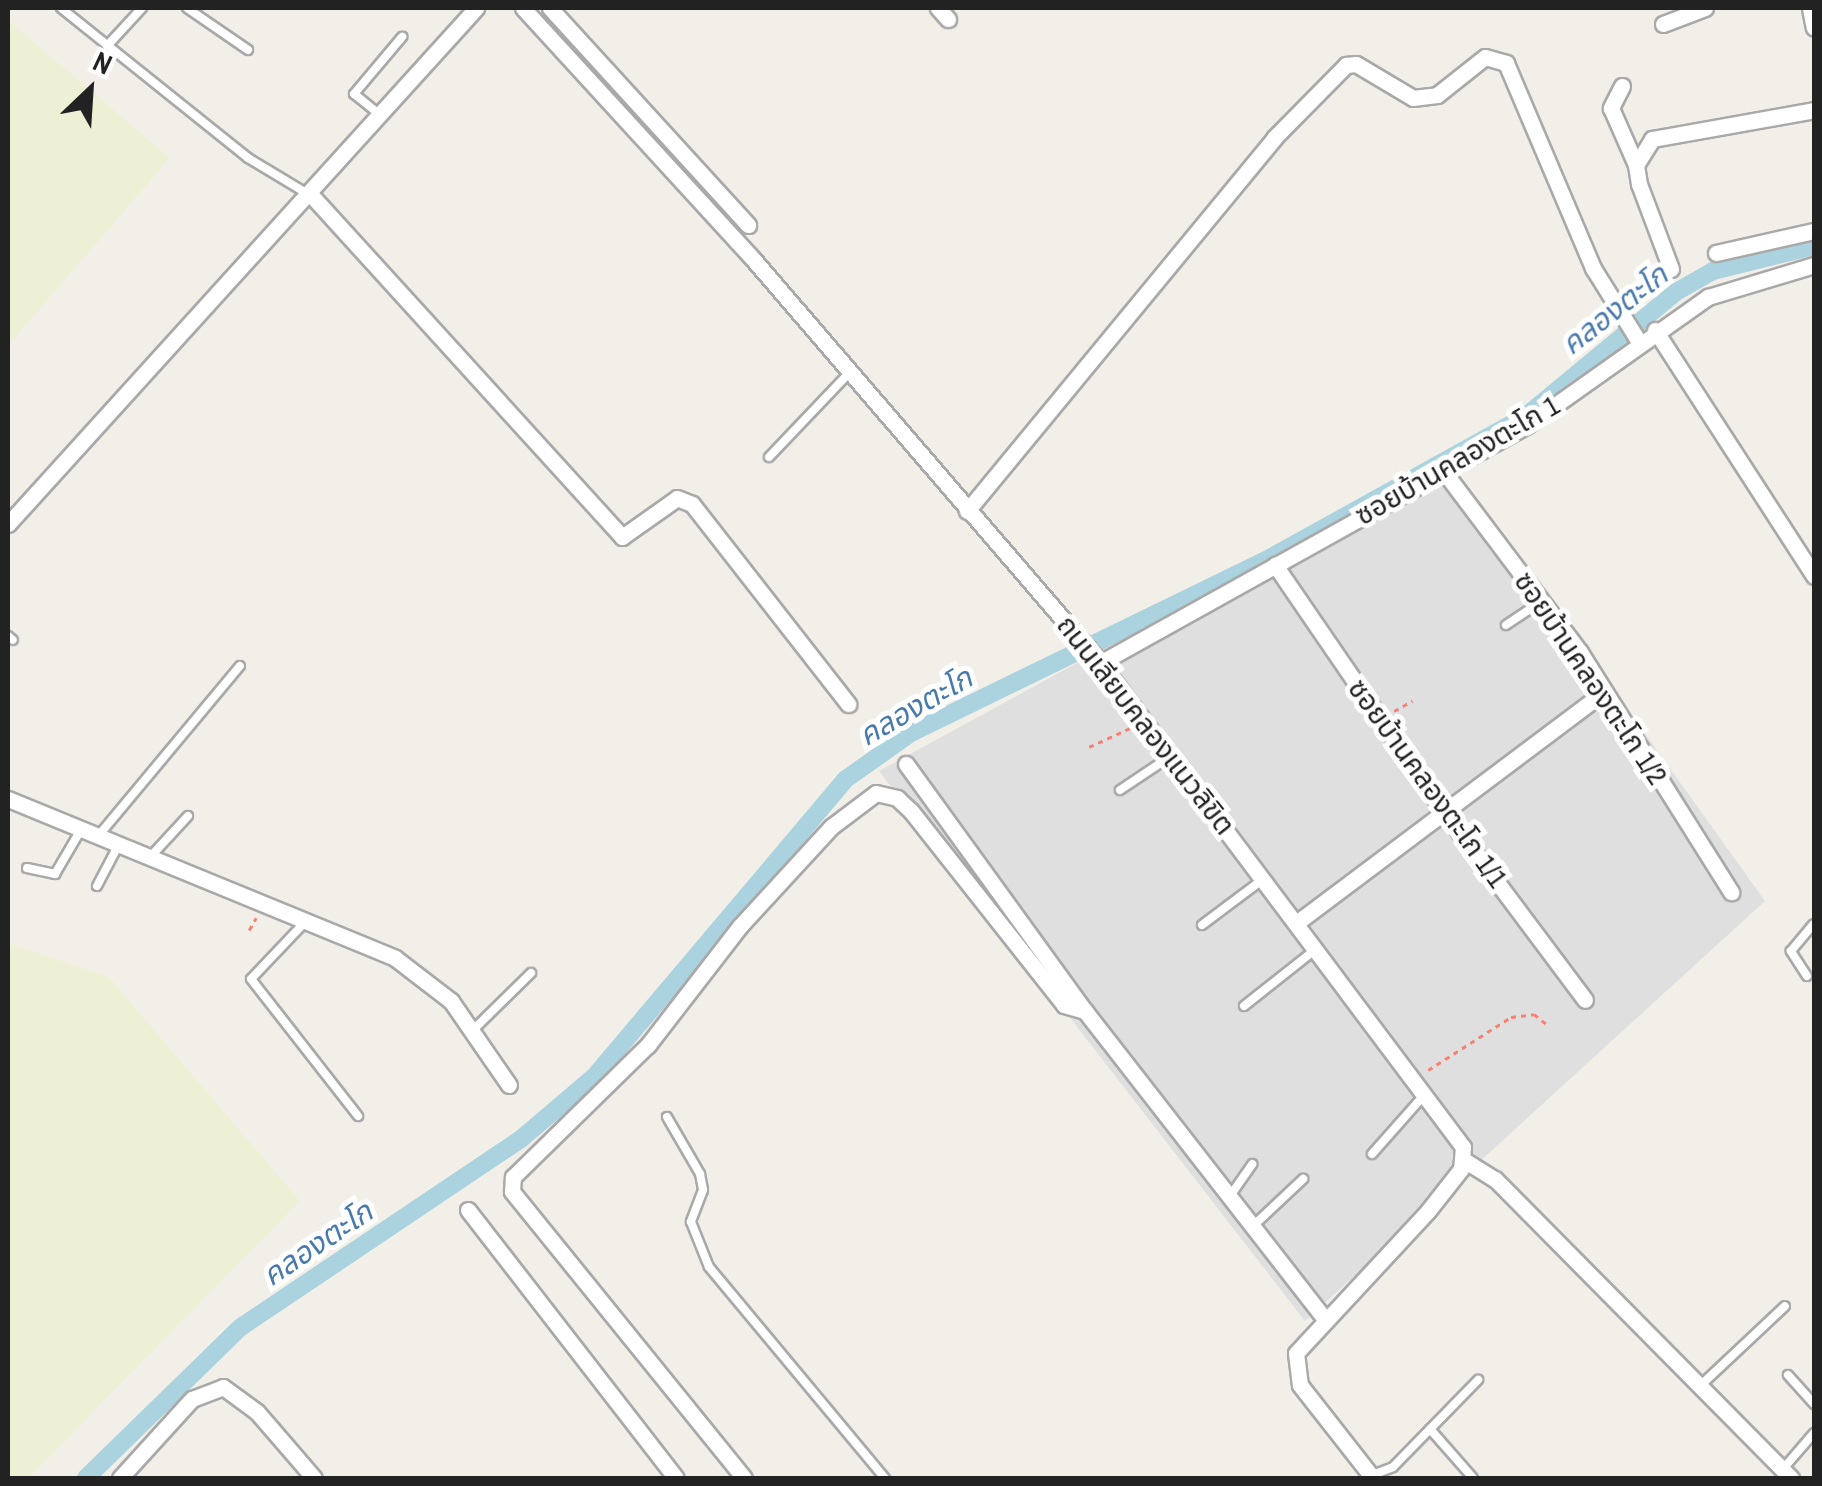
<!DOCTYPE html>
<meta charset="utf-8">
<style>
body{margin:0}
#map{position:relative;width:1822px;height:1486px;overflow:hidden;background:#f2efe9;font-family:"Archivo Narrow","Noto Sans Thai",sans-serif}
div>[style]{position:absolute}
.residential>*{inset:0;background:#e0dfdf}
.farmland>*{inset:0;background:#eef0d5}
.canal>*{height:18px;margin:-9px;padding:0 9px;transform-origin:9px;border-radius:9px;background:#aad3df}
.path>*{height:2.5px;margin-top:-1.25px;transform-origin:0;background:repeating-linear-gradient(90deg,#fa8072 0 5px,transparent 0 10px)}
.roads{filter:drop-shadow(2px 0 #a9a9a9) drop-shadow(-2px 0 #a9a9a9) drop-shadow(0 2px #a9a9a9) drop-shadow(0 -2px #a9a9a9)}
.lane>*{height:8px;margin:-4px;padding:0 4px;transform-origin:4px;border-radius:4px;background:#fff}
.street>*{height:15px;margin:-7.5px;padding:0 7.5px;transform-origin:7.5px;border-radius:7.5px;background:#fff}
span{translate:-50% -50%;white-space:nowrap;text-align:center;line-height:1.15;-webkit-text-stroke:10px #fff;paint-order:stroke}
.street-label{font-size:28px;color:#222}
.water-label{font-size:30px;color:#4a7aab;font-style:italic}
.frame{position:absolute;inset:0;border:10px solid #222;pointer-events:none}
.north{position:absolute;left:40px;top:40px;width:100px;height:100px;-webkit-text-stroke:8px #fff;paint-order:stroke;rotate:25deg;font-size:28px;font-weight:700;line-height:40px;text-align:center;color:#222}
.north::after{content:'';display:block;margin:auto;width:35px;height:45px;background:#222;clip-path:polygon(50% 0,100% 100%,50% 72%,0 100%)}
</style>
<div id="map">
<div class="residential">
<i style="clip-path:polygon(1449px 460px,1765px 901px,1305px 1321px,879px 771px)"></i>
</div>
<div class="farmland">
<i style="clip-path:polygon(8px 20px,170px 158px,8px 346px)"></i>
<i style="clip-path:polygon(8px 943px,109px 977px,300px 1201px,28px 1478px,8px 1478px)"></i>
</div>
<div class="canal">
<i style="left:86px;top:1478px;width:216px;rotate:-44.3deg"></i>
<i style="left:241px;top:1327px;width:339px;rotate:-33.9deg"></i>
<i style="left:522px;top:1138px;width:94px;rotate:-40.3deg"></i>
<i style="left:594px;top:1077px;width:390px;rotate:-49.8deg"></i>
<i style="left:846px;top:779px;width:80px;rotate:-35.3deg"></i>
<i style="left:911px;top:733px;width:397px;rotate:-26deg"></i>
<i style="left:1268px;top:559px;width:295px;rotate:-29deg"></i>
<i style="left:1526px;top:416px;width:195px;rotate:-39.6deg"></i>
<i style="left:1676px;top:292px;width:43px;rotate:-29.6deg"></i>
<i style="left:1713px;top:271px;width:104px;rotate:-13.9deg"></i>
</div>
<div class="path">
<i style="left:1394px;top:711px;width:21px;rotate:-29deg"></i>
<i style="left:1089px;top:747px;width:45px;rotate:-24.9deg"></i>
<i style="left:249px;top:930px;width:14px;rotate:-60deg"></i>
<i style="left:1428px;top:1070px;width:98px;rotate:-32.6deg"></i>
<i style="left:1511px;top:1017px;width:23px;rotate:-7deg"></i>
<i style="left:1534px;top:1014px;width:19px;rotate:39deg"></i>
</div>
<div class="roads">
<div class="lane">
<i style="left:61px;top:8px;width:240px;rotate:38.7deg"></i>
<i style="left:248px;top:158px;width:70px;rotate:31deg"></i>
<i style="left:187px;top:8px;width:74px;rotate:34.5deg"></i>
<i style="left:107px;top:46px;width:52px;rotate:-47.4deg"></i>
<i style="left:379px;top:114px;width:32px;rotate:-141deg"></i>
<i style="left:354px;top:94px;width:75px;rotate:-49.9deg"></i>
<i style="left:769px;top:457px;width:119px;rotate:-46.4deg"></i>
<i style="left:1506px;top:625px;width:43px;rotate:-33.7deg"></i>
<i style="left:8px;top:636px;width:6px;rotate:39deg"></i>
<i style="left:1120px;top:790px;width:61px;rotate:-33.7deg"></i>
<i style="left:99px;top:835px;width:220px;rotate:-50.2deg"></i>
<i style="left:152px;top:855px;width:53px;rotate:-47.3deg"></i>
<i style="left:27px;top:868px;width:29px;rotate:12deg"></i>
<i style="left:55px;top:874px;width:53px;rotate:-59.6deg"></i>
<i style="left:97px;top:886px;width:45px;rotate:-62.3deg"></i>
<i style="left:307px;top:920px;width:81px;rotate:133.5deg"></i>
<i style="left:251px;top:979px;width:174px;rotate:52deg"></i>
<i style="left:1202px;top:925px;width:75px;rotate:-36.9deg"></i>
<i style="left:1807px;top:976px;width:30px;rotate:-123deg"></i>
<i style="left:1791px;top:951px;width:35px;rotate:-50deg"></i>
<i style="left:1244px;top:1006px;width:90px;rotate:-38.3deg"></i>
<i style="left:474px;top:1029px;width:80px;rotate:-44.5deg"></i>
<i style="left:667px;top:1117px;width:66px;rotate:59.9deg"></i>
<i style="left:700px;top:1174px;width:16px;rotate:79deg"></i>
<i style="left:703px;top:1190px;width:34px;rotate:111deg"></i>
<i style="left:691px;top:1222px;width:48px;rotate:68.2deg"></i>
<i style="left:709px;top:1267px;width:275px;rotate:50.2deg"></i>
<i style="left:1372px;top:1154px;width:80px;rotate:-48.5deg"></i>
<i style="left:1230px;top:1196px;width:39px;rotate:-55deg"></i>
<i style="left:1253px;top:1226px;width:69px;rotate:-43.2deg"></i>
<i style="left:1788px;top:1375px;width:39px;rotate:48deg"></i>
<i style="left:1701px;top:1385px;width:115px;rotate:-43.2deg"></i>
<i style="left:1430px;top:1429px;width:65px;rotate:48.7deg"></i>
<i style="left:1782px;top:1470px;width:49px;rotate:-49.1deg"></i>
<i style="left:1375px;top:1474px;width:19px;rotate:-21deg"></i>
<i style="left:1393px;top:1467px;width:122px;rotate:-45.7deg"></i>
</div>
<div class="street">
<i style="left:523px;top:8px;width:340px;rotate:47.5deg"></i>
<i style="left:753px;top:259px;width:528px;rotate:49.3deg"></i>
<i style="left:1097px;top:659px;width:610px;rotate:53.13deg"></i>
<i style="left:1463px;top:1147px;width:22px;rotate:95deg"></i>
<i style="left:1461px;top:1169px;width:53px;rotate:128.2deg"></i>
<i style="left:1428px;top:1211px;width:194px;rotate:132.9deg"></i>
<i style="left:1296px;top:1353px;width:32px;rotate:83deg"></i>
<i style="left:1300px;top:1385px;width:118px;rotate:51.9deg"></i>
<i style="left:550px;top:8px;width:294px;rotate:47.6deg"></i>
<i style="left:938px;top:8px;width:15px;rotate:48deg"></i>
<i style="left:1810px;top:8px;width:20px;rotate:79deg"></i>
<i style="left:1663px;top:24px;width:45px;rotate:-20.9deg"></i>
<i style="left:1622px;top:86px;width:25px;rotate:117deg"></i>
<i style="left:1611px;top:108px;width:62px;rotate:66.3deg"></i>
<i style="left:312px;top:196px;width:461px;rotate:47.7deg"></i>
<i style="left:622px;top:537px;width:67px;rotate:-35.3deg"></i>
<i style="left:677px;top:498px;width:16px;rotate:22deg"></i>
<i style="left:692px;top:504px;width:254px;rotate:52deg"></i>
<i style="left:1716px;top:253px;width:100px;rotate:-12.7deg"></i>
<i style="left:1671px;top:269px;width:91px;rotate:-110.6deg"></i>
<i style="left:1639px;top:184px;width:19px;rotate:-99deg"></i>
<i style="left:1636px;top:165px;width:31px;rotate:-58deg"></i>
<i style="left:1652px;top:139px;width:165px;rotate:-10.1deg"></i>
<i style="left:1655px;top:330px;width:293px;rotate:57.1deg"></i>
<i style="left:1442px;top:469px;width:229px;rotate:53deg"></i>
<i style="left:1580px;top:652px;width:284px;rotate:57.8deg"></i>
<i style="left:967px;top:511px;width:483px;rotate:-50.5deg"></i>
<i style="left:1274px;top:138px;width:103px;rotate:-45.4deg"></i>
<i style="left:1346px;top:65px;width:10px;rotate:-6deg"></i>
<i style="left:1356px;top:64px;width:66px;rotate:30.8deg"></i>
<i style="left:1413px;top:98px;width:24px;rotate:-7deg"></i>
<i style="left:1437px;top:95px;width:61px;rotate:-38.4deg"></i>
<i style="left:1485px;top:57px;width:22px;rotate:16deg"></i>
<i style="left:1506px;top:63px;width:223px;rotate:67deg"></i>
<i style="left:1593px;top:268px;width:87px;rotate:58.1deg"></i>
<i style="left:8px;top:524px;width:697px;rotate:-47.79deg"></i>
<i style="left:1275px;top:565px;width:297px;rotate:55.6deg"></i>
<i style="left:1443px;top:810px;width:237px;rotate:53.2deg"></i>
<i style="left:1100px;top:663px;width:489px;rotate:-29.1deg"></i>
<i style="left:1527px;top:425px;width:222px;rotate:-35.3deg"></i>
<i style="left:1708px;top:297px;width:111px;rotate:-16.8deg"></i>
<i style="left:906px;top:764px;width:305px;rotate:54.1deg"></i>
<i style="left:1085px;top:1011px;width:390px;rotate:52.1deg"></i>
<i style="left:8px;top:799px;width:418px;rotate:22.3deg"></i>
<i style="left:395px;top:958px;width:71px;rotate:37.5deg"></i>
<i style="left:451px;top:1001px;width:102px;rotate:55.4deg"></i>
<i style="left:1299px;top:921px;width:381px;rotate:-36.9deg"></i>
<i style="left:1464px;top:1160px;width:36px;rotate:32deg"></i>
<i style="left:1495px;top:1179px;width:421px;rotate:45.3deg"></i>
<i style="left:468px;top:1210px;width:339px;rotate:52.2deg"></i>
<i style="left:120px;top:1478px;width:107px;rotate:-47.7deg"></i>
<i style="left:192px;top:1399px;width:33px;rotate:-21deg"></i>
<i style="left:223px;top:1387px;width:42px;rotate:36.3deg"></i>
<i style="left:257px;top:1412px;width:87px;rotate:49.2deg"></i>
<i style="left:744px;top:1478px;width:369px;rotate:-129deg"></i>
<i style="left:512px;top:1191px;width:14px;rotate:-86deg"></i>
<i style="left:513px;top:1177px;width:189px;rotate:-44.4deg"></i>
<i style="left:648px;top:1045px;width:150px;rotate:-52.3deg"></i>
<i style="left:740px;top:926px;width:134px;rotate:-47.4deg"></i>
<i style="left:831px;top:827px;width:56px;rotate:-37.1deg"></i>
<i style="left:876px;top:793px;width:22px;rotate:13deg"></i>
<i style="left:897px;top:798px;width:19px;rotate:43deg"></i>
<i style="left:911px;top:811px;width:247px;rotate:51.7deg"></i>
<i style="left:1064px;top:1005px;width:22px;rotate:16deg"></i>
</div>
</div>
<div class="street-label">
<span style="left:1457px;top:460px;rotate:-30deg">ซอยบ้านคลองตะโก 1</span>
<span style="left:1591px;top:678px;rotate:56deg">ซอยบ้านคลองตะโก 1/2</span>
<span style="left:1146px;top:725px;rotate:52deg">ถนนเลียบคลองแนวลิขิต</span>
<span style="left:1428px;top:783px;rotate:54deg">ซอยบ้านคลองตะโก 1/1</span>
</div>
<div class="water-label">
<span style="left:1614px;top:309px;rotate:-38deg">คลองตะโก</span>
<span style="left:915px;top:706px;rotate:-30deg">คลองตะโก</span>
<span style="left:317px;top:1243px;rotate:-34deg">คลองตะโก</span>
</div>
<div class="frame"></div>
<div class="north">N</div>
</div>
